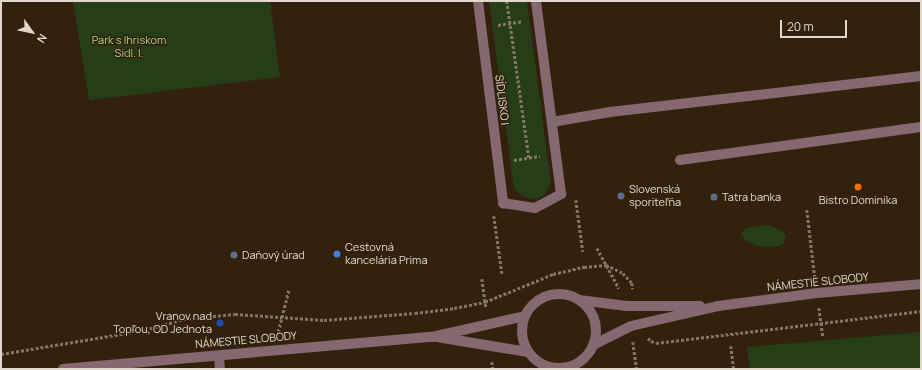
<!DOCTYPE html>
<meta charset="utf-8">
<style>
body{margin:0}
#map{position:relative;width:922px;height:370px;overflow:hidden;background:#32220d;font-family:Manrope,sans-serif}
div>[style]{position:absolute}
.green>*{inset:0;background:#263e17}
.path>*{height:2.5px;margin-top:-1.25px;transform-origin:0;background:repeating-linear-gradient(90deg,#827564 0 3px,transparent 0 5px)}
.minor>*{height:10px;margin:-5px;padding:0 5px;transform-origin:5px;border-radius:5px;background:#856870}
.minor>.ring{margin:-5px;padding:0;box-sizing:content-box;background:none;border:10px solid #856870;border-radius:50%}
.dots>*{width:11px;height:11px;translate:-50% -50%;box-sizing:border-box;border:2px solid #32220d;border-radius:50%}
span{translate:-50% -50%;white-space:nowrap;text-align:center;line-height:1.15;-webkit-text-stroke:3px #32220d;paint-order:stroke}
.park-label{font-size:11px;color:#a5d78a}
.street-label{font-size:11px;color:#e1d7ca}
.poi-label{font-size:11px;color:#e1d7ca}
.left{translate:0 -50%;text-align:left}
.right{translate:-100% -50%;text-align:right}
.frame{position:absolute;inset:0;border:2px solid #e1d7ca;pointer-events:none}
.north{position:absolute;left:12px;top:12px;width:40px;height:40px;-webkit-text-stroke:3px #32220d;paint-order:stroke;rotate:123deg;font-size:11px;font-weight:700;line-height:16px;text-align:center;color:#e1d7ca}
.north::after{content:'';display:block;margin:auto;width:14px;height:18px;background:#e1d7ca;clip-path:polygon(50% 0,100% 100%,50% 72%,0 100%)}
.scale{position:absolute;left:780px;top:20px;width:67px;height:18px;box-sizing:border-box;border:2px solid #e1d7ca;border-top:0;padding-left:5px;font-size:12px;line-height:14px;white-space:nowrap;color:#e1d7ca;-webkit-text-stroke:3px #32220d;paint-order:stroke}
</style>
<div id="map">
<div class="green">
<i style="clip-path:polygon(73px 1px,270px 1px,280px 77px,89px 100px)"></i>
<i style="clip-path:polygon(489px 1px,527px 1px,551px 185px,543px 196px,537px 199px,523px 197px,514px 188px)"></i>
<i style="clip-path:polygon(769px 225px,783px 232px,786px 236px,784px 243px,779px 246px,764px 247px,749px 243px,742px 236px,742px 233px,746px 228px)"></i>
<i style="clip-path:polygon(921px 332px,921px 369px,750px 369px,747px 347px)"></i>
</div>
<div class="path">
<i style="left:507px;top:1px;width:159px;rotate:82deg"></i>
<i style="left:498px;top:25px;width:24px;rotate:-9deg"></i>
<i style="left:514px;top:160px;width:26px;rotate:-9deg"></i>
<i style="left:576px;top:200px;width:52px;rotate:82.3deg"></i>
<i style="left:807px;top:210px;width:68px;rotate:83.3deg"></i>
<i style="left:494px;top:216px;width:58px;rotate:82deg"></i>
<i style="left:597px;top:248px;width:46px;rotate:61.2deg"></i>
<i style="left:482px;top:279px;width:29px;rotate:82deg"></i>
<i style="left:819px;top:308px;width:29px;rotate:82deg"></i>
<i style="left:278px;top:332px;width:44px;rotate:-75.7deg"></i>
<i style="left:648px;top:338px;width:4px;rotate:45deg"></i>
<i style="left:651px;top:341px;width:5px;rotate:22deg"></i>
<i style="left:656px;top:343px;width:267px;rotate:-6.9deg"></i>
<i style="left:633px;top:342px;width:27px;rotate:82deg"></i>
<i style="left:731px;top:346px;width:23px;rotate:83deg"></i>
<i style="left:1px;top:354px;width:146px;rotate:-9.5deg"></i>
<i style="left:145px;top:330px;width:40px;rotate:-16deg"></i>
<i style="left:183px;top:319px;width:52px;rotate:-5.5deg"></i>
<i style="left:235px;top:314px;width:89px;rotate:3.9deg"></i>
<i style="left:324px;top:320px;width:91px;rotate:-4.4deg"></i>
<i style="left:415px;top:313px;width:39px;rotate:-7deg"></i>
<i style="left:454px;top:308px;width:32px;rotate:-11deg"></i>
<i style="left:485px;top:302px;width:74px;rotate:-22.4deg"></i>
<i style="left:553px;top:274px;width:32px;rotate:-13deg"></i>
<i style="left:584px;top:267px;width:22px;rotate:-5deg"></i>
<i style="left:606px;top:265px;width:19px;rotate:25deg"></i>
<i style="left:623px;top:273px;width:13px;rotate:48deg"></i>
<i style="left:632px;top:283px;width:6px;rotate:81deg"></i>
<i style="left:492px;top:362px;width:7px;rotate:82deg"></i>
</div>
<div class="minor">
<i style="left:478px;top:1px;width:204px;rotate:82.9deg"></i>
<i style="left:503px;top:203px;width:32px;rotate:9deg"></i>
<i style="left:535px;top:208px;width:30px;rotate:-28deg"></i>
<i style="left:561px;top:194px;width:195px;rotate:-97.4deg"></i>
<i style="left:552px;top:122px;width:59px;rotate:-9.8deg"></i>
<i style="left:610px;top:112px;width:313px;rotate:-6.6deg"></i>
<i style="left:680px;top:160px;width:243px;rotate:-7.8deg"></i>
<i class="ring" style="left:522px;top:294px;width:64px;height:64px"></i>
<i style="left:579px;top:300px;width:48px;rotate:7.1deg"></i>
<i style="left:627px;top:306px;width:73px"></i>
<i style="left:437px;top:337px;width:92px;rotate:9.4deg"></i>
<i style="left:593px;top:345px;width:42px;rotate:-26.6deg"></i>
<i style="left:631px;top:326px;width:89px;rotate:-12.9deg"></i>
<i style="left:718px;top:306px;width:100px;rotate:-7.5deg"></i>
<i style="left:817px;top:293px;width:104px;rotate:-4.9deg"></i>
<i style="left:219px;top:356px;width:13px;rotate:86deg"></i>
<i style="left:63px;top:369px;width:370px;rotate:-5deg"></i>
<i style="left:432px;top:337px;width:95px;rotate:-12.7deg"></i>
</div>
<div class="dots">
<i style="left:858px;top:187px;background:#e8710a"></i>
<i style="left:621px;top:196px;background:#5c6f8a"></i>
<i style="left:714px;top:197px;background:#5c6f8a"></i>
<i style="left:337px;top:254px;background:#3f7fe0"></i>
<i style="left:234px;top:255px;background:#5c6f8a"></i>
<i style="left:220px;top:323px;background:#1a4fb4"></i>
</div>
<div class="park-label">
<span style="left:129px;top:47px">Park s Ihriskom<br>Sidl. I.</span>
</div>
<div class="street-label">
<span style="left:502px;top:100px;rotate:83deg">SÍDLISKO I</span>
<span style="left:818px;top:282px;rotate:-6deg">NÁMESTIE SLOBODY</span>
<span style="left:246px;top:340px;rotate:-5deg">NÁMESTIE SLOBODY</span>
</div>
<div class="poi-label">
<span class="left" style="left:629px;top:196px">Slovenská<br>sporiteľňa</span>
<span class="left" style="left:722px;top:197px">Tatra banka</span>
<span style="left:858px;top:200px">Bistro Dominika</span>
<span class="left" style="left:345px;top:254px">Cestovná<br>kancelária Prima</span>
<span class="left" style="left:242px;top:255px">Daňový úrad</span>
<span class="right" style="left:212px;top:323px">Vranov nad<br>Topľou, OD Jednota</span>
</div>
<div class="frame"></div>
<div class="north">N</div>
<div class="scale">20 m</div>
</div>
